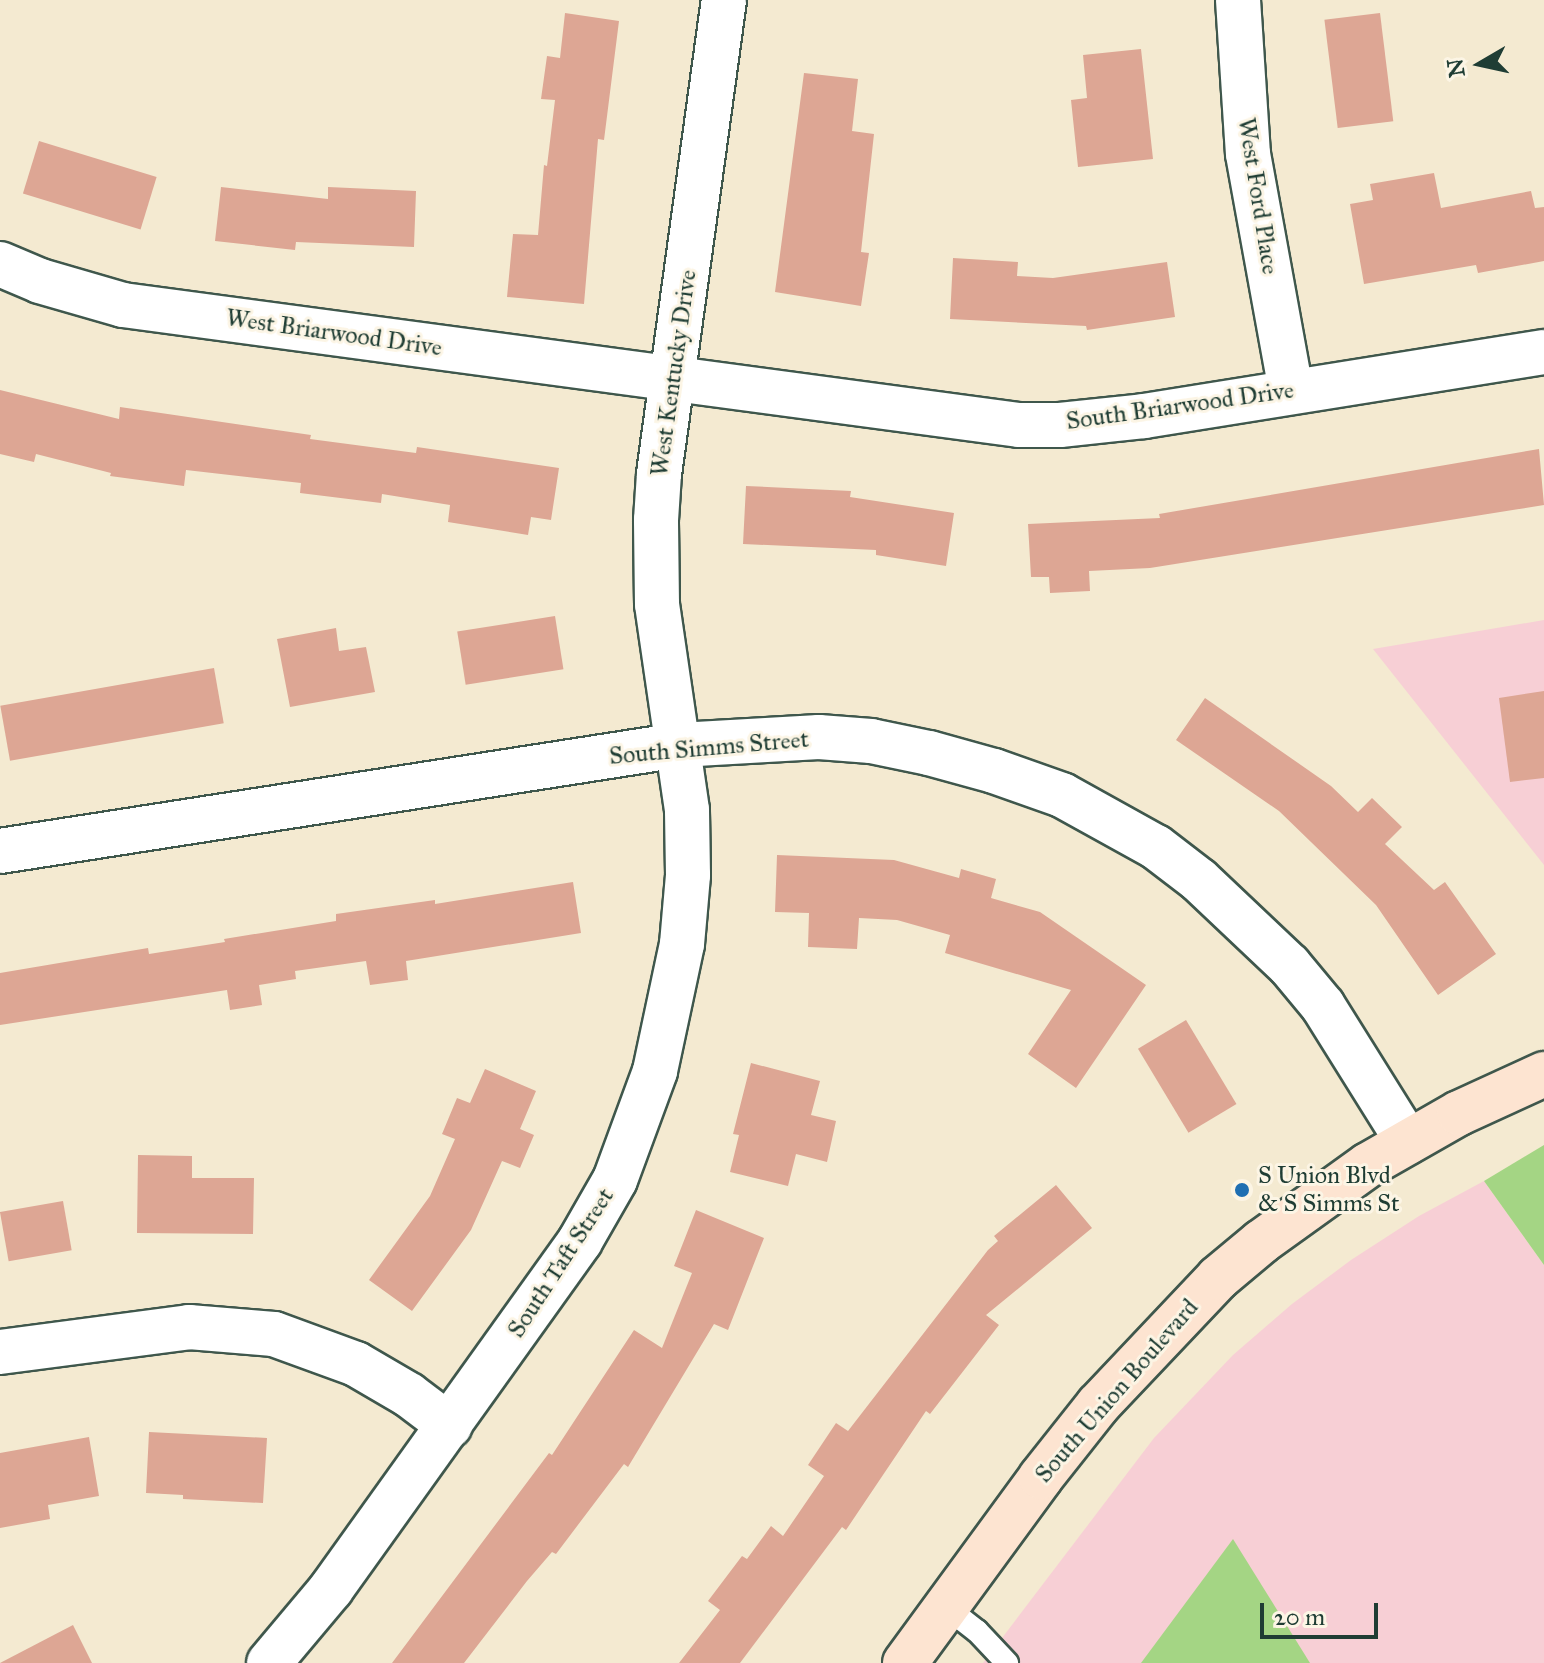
<!DOCTYPE html>
<style>
body{margin:0}
#map{position:relative;width:1544px;height:1663px;overflow:hidden;background:#f4ead1;font-family:"IM FELL Great Primer",serif}
div>[style]{position:absolute}
.built>*{inset:0;background:#f7cfd5}
.green>*{inset:0;background:#a4d584}
.building>*{inset:0;background:#dda694;transform-origin:0 0}
.roads{filter:drop-shadow(2px 0 #3f574c) drop-shadow(-2px 0 #3f574c) drop-shadow(0 2px #3f574c) drop-shadow(0 -2px #3f574c)}
.service>*{height:22px;margin:-11px;padding:0 11px;transform-origin:11px;border-radius:11px;background:#fff}
.minor>*{height:44px;margin:-22px;padding:0 22px;transform-origin:22px;border-radius:22px;background:#fff}
.secondary>*{height:44px;margin:-22px;padding:0 22px;transform-origin:22px;border-radius:22px;background:#fde4d1}
.dots>*{width:22px;height:22px;translate:-50% -50%;box-sizing:border-box;border:4px solid #fcf5e5;border-radius:50%}
span{translate:-50% -50%;white-space:nowrap;text-align:center;line-height:1.15;-webkit-text-stroke:6px #fcf5e5;paint-order:stroke}
.street-label{font-size:24px;color:#1f3d34}
.poi-label{font-size:24px;color:#1f3d34}
.left{translate:0 -50%;text-align:left}
.north{position:absolute;left:1440px;top:24px;width:80px;height:80px;-webkit-text-stroke:6px #fcf5e5;paint-order:stroke;rotate:261deg;font-size:22px;font-weight:700;line-height:32px;text-align:center;color:#1f3d34}
.north::after{content:'';display:block;margin:auto;width:28px;height:36px;background:#1f3d34;clip-path:polygon(50% 0,100% 100%,50% 72%,0 100%)}
.scale{position:absolute;left:1260px;top:1603px;width:118px;height:36px;box-sizing:border-box;border:4px solid #1f3d34;border-top:0;padding-left:10px;font-size:24px;line-height:28px;white-space:nowrap;color:#1f3d34;-webkit-text-stroke:6px #fcf5e5;paint-order:stroke}
</style>
<div id="map">
<div class="built">
<i style="clip-path:polygon(1544px 620px,1544px 865px,1373px 649px)"></i>
<i style="clip-path:polygon(1484px 1181px,1544px 1265px,1544px 1663px,983px 1663px,1154px 1438px,1233px 1355px,1292px 1304px,1351px 1260px,1419px 1216px)"></i>
</div>
<div class="green">
<i style="clip-path:polygon(1544px 1145px,1544px 1265px,1484px 1181px)"></i>
<i style="clip-path:polygon(1233px 1539px,1310px 1663px,1141px 1663px)"></i>
</div>
<div class="building">
<i style="clip-path:polygon(565px 13px,619px 21px,604px 140px,598px 139px,584px 304px,507px 297px,513px 234px,538px 235px,544px 165px,547px 166px,555px 100px,541px 99px,547px 56px,560px 58px)"></i>
<i style="left:1380px;top:13px;width:109px;height:56px;rotate:83deg"></i>
<i style="clip-path:polygon(1141px 49px,1153px 159px,1078px 167px,1071px 100px,1087px 98px,1083px 55px)"></i>
<i style="clip-path:polygon(804px 73px,858px 79px,852px 131px,874px 134px,861px 252px,869px 253px,861px 306px,775px 292px)"></i>
<i style="left:39px;top:141px;width:123px;height:55px;rotate:17deg"></i>
<i style="clip-path:polygon(1434px 173px,1441px 208px,1531px 191px,1535px 208px,1544px 207px,1544px 261px,1478px 273px,1476px 265px,1364px 284px,1350px 204px,1373px 200px,1370px 184px)"></i>
<i style="clip-path:polygon(221px 187px,328px 199px,328px 187px,416px 191px,414px 247px,296px 242px,295px 250px,215px 241px)"></i>
<i style="clip-path:polygon(953px 258px,1018px 262px,1017px 276px,1053px 278px,1167px 262px,1175px 317px,1087px 330px,1086px 326px,950px 319px)"></i>
<i style="clip-path:polygon(0 390px,119px 419px,120px 407px,311px 435px,310px 439px,416px 453px,417px 447px,559px 468px,551px 520px,531px 517px,528px 535px,448px 522px,450px 505px,382px 494px,381px 503px,300px 493px,301px 483px,186px 470px,184px 486px,110px 476px,111px 473px,36px 454px,34px 462px,0 454px)"></i>
<i style="clip-path:polygon(1539px 449px,1544px 505px,1150px 568px,1089px 571px,1090px 591px,1050px 593px,1049px 577px,1031px 577px,1028px 524px,1160px 518px,1159px 514px)"></i>
<i style="clip-path:polygon(746px 486px,851px 491px,850px 497px,954px 513px,946px 566px,876px 555px,876px 550px,743px 544px)"></i>
<i style="left:555px;top:616px;width:54px;height:99px;rotate:81deg"></i>
<i style="clip-path:polygon(336px 628px,339px 651px,366px 647px,375px 692px,290px 707px,277px 639px)"></i>
<i style="left:214px;top:668px;width:56px;height:217px;rotate:80deg"></i>
<i style="clip-path:polygon(1544px 691px,1544px 778px,1510px 782px,1499px 698px)"></i>
<i style="clip-path:polygon(1205px 698px,1331px 786px,1358px 812px,1372px 798px,1402px 827px,1385px 844px,1434px 890px,1445px 882px,1496px 954px,1438px 995px,1376px 905px,1279px 811px,1176px 740px)"></i>
<i style="clip-path:polygon(777px 855px,894px 860px,959px 878px,961px 869px,996px 879px,991px 898px,1040px 912px,1146px 985px,1076px 1088px,1028px 1054px,1071px 990px,945px 953px,950px 935px,897px 920px,859px 918px,857px 949px,808px 947px,809px 913px,775px 912px)"></i>
<i style="clip-path:polygon(573px 882px,581px 933px,406px 961px,408px 980px,370px 985px,366px 961px,295px 971px,296px 979px,259px 985px,262px 1005px,230px 1010px,227px 990px,0 1025px,0 973px,148px 948px,149px 954px,225px 942px,224px 939px,336px 921px,336px 914px,435px 900px,435px 904px)"></i>
<i style="left:1186px;top:1020px;width:98px;height:56px;rotate:59deg"></i>
<i style="clip-path:polygon(751px 1063px,820px 1081px,811px 1115px,836px 1121px,827px 1162px,796px 1154px,788px 1186px,730px 1172px,739px 1135px,733px 1134px)"></i>
<i style="clip-path:polygon(485px 1069px,536px 1091px,520px 1129px,534px 1135px,520px 1168px,502px 1161px,471px 1230px,412px 1311px,369px 1280px,430px 1196px,455px 1139px,442px 1134px,457px 1098px,470px 1103px)"></i>
<i style="clip-path:polygon(138px 1155px,192px 1156px,192px 1178px,254px 1178px,253px 1234px,137px 1233px)"></i>
<i style="clip-path:polygon(1056px 1185px,1092px 1228px,986px 1315px,999px 1325px,930px 1414px,926px 1411px,846px 1530px,842px 1527px,740px 1663px,679px 1663px,720px 1610px,708px 1601px,742px 1556px,747px 1559px,771px 1526px,783px 1536px,824px 1476px,808px 1465px,836px 1423px,848px 1431px,988px 1250px,998px 1241px,994px 1236px)"></i>
<i style="left:63px;top:1201px;width:50px;height:64px;rotate:80deg"></i>
<i style="clip-path:polygon(696px 1210px,764px 1238px,728px 1330px,714px 1324px,628px 1467px,624px 1464px,556px 1554px,552px 1552px,527px 1581px,464px 1663px,392px 1663px,549px 1453px,552px 1455px,634px 1330px,662px 1348px,692px 1273px,674px 1266px)"></i>
<i style="clip-path:polygon(149px 1432px,267px 1438px,263px 1503px,183px 1499px,183px 1495px,146px 1493px)"></i>
<i style="clip-path:polygon(89px 1437px,99px 1496px,48px 1505px,50px 1519px,0 1528px,0 1453px)"></i>
<i style="clip-path:polygon(73px 1625px,92px 1663px,0 1663px)"></i>
</div>
<div class="roads">
<div class="service">
<i style="left:946px;top:1607px;width:39px;rotate:38deg"></i>
<i style="left:977px;top:1631px;width:44px;rotate:46.8deg"></i>
</div>
<div class="minor">
<i style="left:1238px;top:0;width:154px;rotate:86.3deg"></i>
<i style="left:1248px;top:154px;width:240px;rotate:79.7deg"></i>
<i style="left:0;top:264px;width:43px;rotate:23deg"></i>
<i style="left:40px;top:281px;width:86px;rotate:16.1deg"></i>
<i style="left:123px;top:305px;width:904px;rotate:7.63deg"></i>
<i style="left:1019px;top:425px;width:41px"></i>
<i style="left:1060px;top:425px;width:84px;rotate:-6.1deg"></i>
<i style="left:1144px;top:416px;width:405px;rotate:-9.1deg"></i>
<i style="left:0;top:851px;width:687px;rotate:-8.87deg"></i>
<i style="left:679px;top:745px;width:140px;rotate:-3.3deg"></i>
<i style="left:819px;top:737px;width:52px;rotate:4.4deg"></i>
<i style="left:871px;top:741px;width:59px;rotate:11.7deg"></i>
<i style="left:929px;top:753px;width:67px;rotate:15.5deg"></i>
<i style="left:994px;top:771px;width:72px;rotate:19.4deg"></i>
<i style="left:1062px;top:795px;width:107px;rotate:29deg"></i>
<i style="left:1156px;top:847px;width:54px;rotate:37.5deg"></i>
<i style="left:1199px;top:880px;width:124px;rotate:43.4deg"></i>
<i style="left:1289px;top:965px;width:53px;rotate:50.3deg"></i>
<i style="left:1323px;top:1006px;width:160px;rotate:58deg"></i>
<i style="left:0;top:1352px;width:191px;rotate:-7.5deg"></i>
<i style="left:189px;top:1327px;width:85px;rotate:4.7deg"></i>
<i style="left:274px;top:1334px;width:87px;rotate:20.1deg"></i>
<i style="left:356px;top:1364px;width:61px;rotate:30.3deg"></i>
<i style="left:409px;top:1395px;width:51px;rotate:37.1deg"></i>
<i style="left:269px;top:1663px;width:97px;rotate:-50deg"></i>
<i style="left:331px;top:1589px;width:428px;rotate:-54.4deg"></i>
<i style="left:580px;top:1241px;width:70px;rotate:-60.2deg"></i>
<i style="left:615px;top:1180px;width:116px;rotate:-69.8deg"></i>
<i style="left:655px;top:1071px;width:130px;rotate:-78deg"></i>
<i style="left:682px;top:944px;width:69px;rotate:-85deg"></i>
<i style="left:688px;top:875px;width:65px;rotate:-90.9deg"></i>
<i style="left:687px;top:810px;width:208px;rotate:-98.3deg"></i>
<i style="left:657px;top:604px;width:84px;rotate:-90.7deg"></i>
<i style="left:656px;top:520px;width:46px;rotate:-86.3deg"></i>
<i style="left:659px;top:474px;width:478px;rotate:-82.2deg"></i>
</div>
<div class="secondary">
<i style="left:905px;top:1663px;width:230px;rotate:-53.8deg"></i>
<i style="left:1041px;top:1477px;width:92px;rotate:-51.6deg"></i>
<i style="left:1098px;top:1405px;width:175px;rotate:-46.6deg"></i>
<i style="left:1218px;top:1278px;width:56px;rotate:-39.9deg"></i>
<i style="left:1261px;top:1242px;width:132px;rotate:-35.7deg"></i>
<i style="left:1368px;top:1165px;width:105px;rotate:-29.7deg"></i>
<i style="left:1459px;top:1113px;width:94px;rotate:-24.6deg"></i>
</div>
</div>
<div class="dots">
<i style="left:1242px;top:1190px;background:#1f6fb2"></i>
</div>
<div class="street-label">
<span style="left:1258px;top:196px;rotate:81deg">West Ford Place</span>
<span style="left:334px;top:333px;rotate:8deg">West Briarwood Drive</span>
<span style="left:674px;top:373px;rotate:-82deg">West Kentucky Drive</span>
<span style="left:1180px;top:406px;rotate:-8deg">South Briarwood Drive</span>
<span style="left:709px;top:748px;rotate:-5deg">South Simms Street</span>
<span style="left:561px;top:1263px;rotate:-57deg">South Taft Street</span>
<span style="left:1117px;top:1391px;rotate:-49deg">South Union Boulevard</span>
</div>
<div class="poi-label">
<span class="left" style="left:1258px;top:1190px">S Union Blvd<br>&amp; S Simms St</span>
</div>
<div class="north">N</div>
<div class="scale">20 m</div>
</div>
